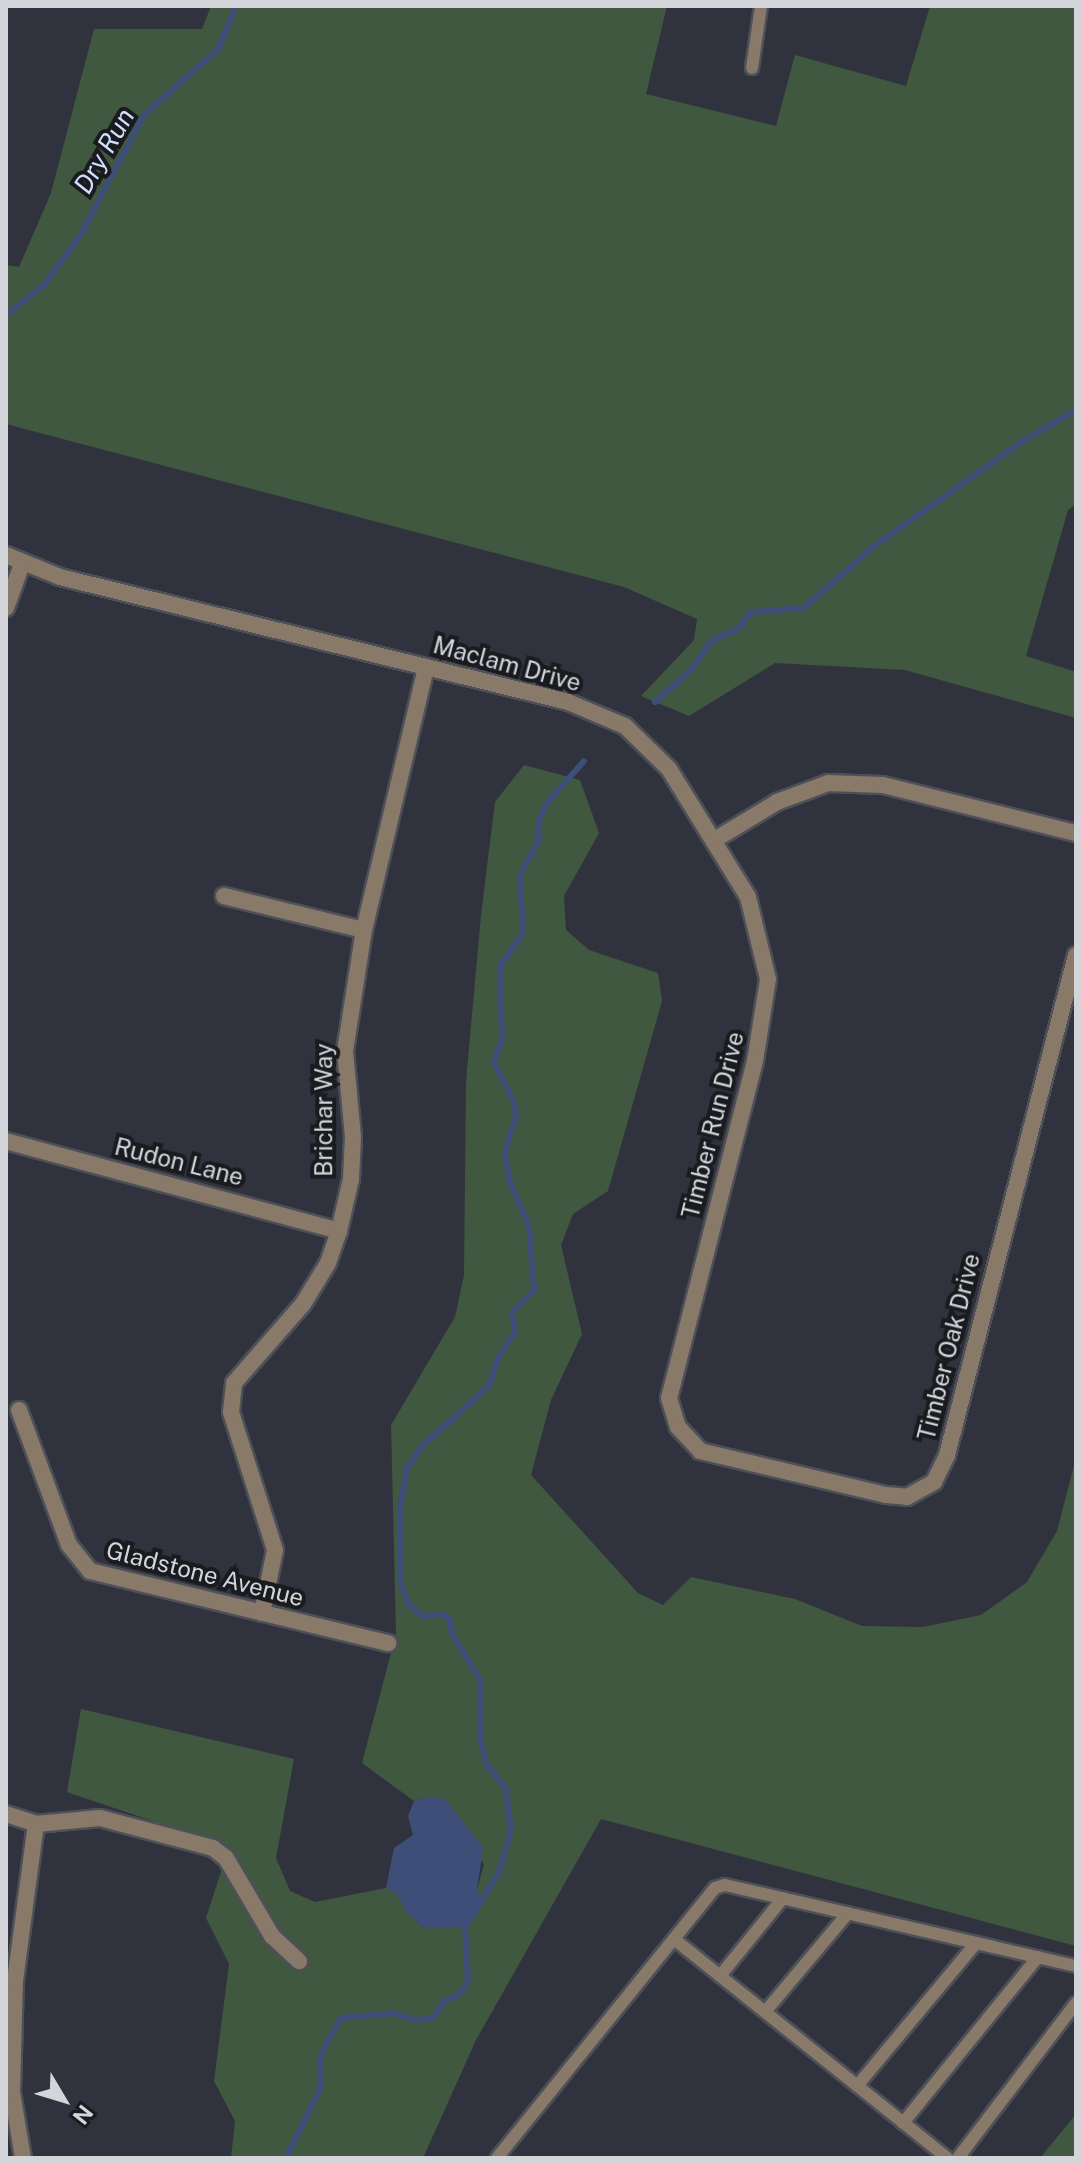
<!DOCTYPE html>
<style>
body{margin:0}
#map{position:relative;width:1082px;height:2164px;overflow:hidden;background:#30333d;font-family:"Public Sans",sans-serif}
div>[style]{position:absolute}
.green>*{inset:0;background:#40583f}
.water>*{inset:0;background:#3d4f78}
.stream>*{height:6px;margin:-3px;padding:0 3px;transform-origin:3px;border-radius:3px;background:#3d4f78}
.roads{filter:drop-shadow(2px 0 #4d5059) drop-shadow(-2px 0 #4d5059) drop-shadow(0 2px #4d5059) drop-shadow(0 -2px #4d5059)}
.lane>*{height:12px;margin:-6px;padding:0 6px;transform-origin:6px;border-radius:6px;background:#897968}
.street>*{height:16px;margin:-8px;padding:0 8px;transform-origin:8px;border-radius:8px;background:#897968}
span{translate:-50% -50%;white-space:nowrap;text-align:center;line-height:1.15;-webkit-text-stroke:8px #1a1b1f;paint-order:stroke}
.street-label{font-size:24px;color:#d3d5db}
.water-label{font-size:26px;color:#d1dffa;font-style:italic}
.frame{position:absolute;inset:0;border:8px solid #d3d5db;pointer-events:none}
.north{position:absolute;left:24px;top:2060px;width:80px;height:80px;-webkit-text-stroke:6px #1a1b1f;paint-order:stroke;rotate:128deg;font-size:22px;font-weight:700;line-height:32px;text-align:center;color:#d3d5db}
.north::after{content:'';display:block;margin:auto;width:28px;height:36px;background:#d3d5db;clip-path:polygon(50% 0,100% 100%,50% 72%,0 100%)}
</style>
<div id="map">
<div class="green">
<i style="clip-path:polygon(211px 6px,667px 6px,646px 94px,776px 126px,795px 55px,906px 86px,930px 6px,1076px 6px,1076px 504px,1068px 510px,1026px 656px,1076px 672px,1076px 718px,905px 670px,775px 663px,689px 716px,641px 696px,694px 640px,697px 619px,624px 587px,6px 424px,6px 265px,19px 267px,51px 193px,94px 29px,202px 29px)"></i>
<i style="clip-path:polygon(524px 765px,580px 780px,599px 833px,564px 896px,566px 930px,589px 950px,658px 973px,662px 1001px,608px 1191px,573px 1214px,561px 1245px,582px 1334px,551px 1400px,531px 1475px,638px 1593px,663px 1605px,691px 1577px,795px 1599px,862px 1626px,923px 1627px,981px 1615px,1027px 1582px,1057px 1531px,1076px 1458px,1076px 1946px,601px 1819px,476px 2040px,423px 2158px,231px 2158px,235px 2121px,214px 2081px,229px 1964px,206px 1918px,229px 1847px,67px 1792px,81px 1709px,294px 1759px,276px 1858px,290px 1891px,315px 1902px,386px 1888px,397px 1893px,407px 1913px,424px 1928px,477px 1890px,484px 1864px,427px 1797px,414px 1801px,362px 1763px,396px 1634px,391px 1425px,455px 1317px,464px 1275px,466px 1081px,481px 915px,495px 802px)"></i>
<i style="clip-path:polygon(1076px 2114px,1076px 2158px,1040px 2158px)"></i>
</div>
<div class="water">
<i style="clip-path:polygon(427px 1797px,445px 1799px,483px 1848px,477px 1890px,483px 1901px,465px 1928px,424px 1928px,407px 1913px,397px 1894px,386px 1888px,394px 1848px,413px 1835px,408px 1816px,414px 1801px)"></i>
</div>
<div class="stream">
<i style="left:6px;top:315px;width:48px;rotate:-38.3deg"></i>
<i style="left:44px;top:285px;width:63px;rotate:-54deg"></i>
<i style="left:81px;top:234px;width:135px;rotate:-62.1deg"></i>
<i style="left:144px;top:115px;width:99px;rotate:-41.7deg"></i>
<i style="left:218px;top:49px;width:47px;rotate:-67.3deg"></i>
<i style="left:655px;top:702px;width:51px;rotate:-41.8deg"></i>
<i style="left:693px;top:668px;width:31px;rotate:-57deg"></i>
<i style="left:710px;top:642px;width:32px;rotate:-26deg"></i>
<i style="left:739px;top:628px;width:20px;rotate:-53deg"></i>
<i style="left:751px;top:612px;width:53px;rotate:-4.3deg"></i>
<i style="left:804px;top:608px;width:92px;rotate:-41.5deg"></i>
<i style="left:873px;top:547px;width:185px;rotate:-35.3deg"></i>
<i style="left:1024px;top:440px;width:60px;rotate:-30deg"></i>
<i style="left:286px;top:2158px;width:77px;rotate:-63.8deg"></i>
<i style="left:320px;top:2089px;width:35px;rotate:-88deg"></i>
<i style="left:321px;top:2054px;width:41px;rotate:-60.9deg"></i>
<i style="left:341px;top:2018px;width:52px;rotate:-5.5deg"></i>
<i style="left:393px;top:2013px;width:23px;rotate:18deg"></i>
<i style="left:415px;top:2020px;width:18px;rotate:-6deg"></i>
<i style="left:433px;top:2018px;width:20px;rotate:-57deg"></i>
<i style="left:444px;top:2001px;width:17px;rotate:-24deg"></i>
<i style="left:460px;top:1994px;width:16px;rotate:-60deg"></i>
<i style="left:468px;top:1980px;width:52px;rotate:-93.3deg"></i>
<i style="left:465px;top:1928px;width:66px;rotate:-58.7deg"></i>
<i style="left:499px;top:1872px;width:43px;rotate:-73.7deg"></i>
<i style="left:511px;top:1831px;width:42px;rotate:-96.8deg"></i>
<i style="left:506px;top:1789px;width:33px;rotate:-128deg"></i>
<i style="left:486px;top:1763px;width:23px;rotate:-103deg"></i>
<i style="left:481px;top:1741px;width:62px;rotate:-90.9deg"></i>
<i style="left:480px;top:1679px;width:53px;rotate:-121.9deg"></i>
<i style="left:452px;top:1634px;width:14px;rotate:-98deg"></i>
<i style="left:450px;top:1620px;width:9px;rotate:-144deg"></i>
<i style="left:443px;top:1615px;width:20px;rotate:177deg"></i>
<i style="left:423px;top:1616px;width:18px;rotate:-142deg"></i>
<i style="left:409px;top:1605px;width:22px;rotate:-111deg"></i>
<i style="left:401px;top:1584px;width:81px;rotate:-90deg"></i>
<i style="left:401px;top:1503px;width:36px;rotate:-80deg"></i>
<i style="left:407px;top:1468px;width:25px;rotate:-56deg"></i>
<i style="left:421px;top:1447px;width:91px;rotate:-41.9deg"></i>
<i style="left:489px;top:1386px;width:29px;rotate:-72deg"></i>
<i style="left:498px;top:1358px;width:31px;rotate:-57deg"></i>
<i style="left:515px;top:1332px;width:20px;rotate:-99deg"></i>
<i style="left:512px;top:1312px;width:31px;rotate:-45deg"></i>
<i style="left:534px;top:1290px;width:64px;rotate:-94.5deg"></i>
<i style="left:529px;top:1226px;width:50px;rotate:-113.5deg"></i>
<i style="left:509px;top:1180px;width:28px;rotate:-98deg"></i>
<i style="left:505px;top:1152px;width:39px;rotate:-73deg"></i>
<i style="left:516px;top:1115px;width:13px;rotate:-99deg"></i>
<i style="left:514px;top:1102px;width:44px;rotate:-117.1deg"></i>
<i style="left:494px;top:1063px;width:26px;rotate:-72deg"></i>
<i style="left:502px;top:1038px;width:72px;rotate:-91.6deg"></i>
<i style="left:500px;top:966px;width:40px;rotate:-55.1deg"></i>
<i style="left:523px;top:933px;width:57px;rotate:-93deg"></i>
<i style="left:520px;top:876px;width:42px;rotate:-62.8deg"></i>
<i style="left:539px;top:839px;width:18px;rotate:-90deg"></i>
<i style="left:539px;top:821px;width:18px;rotate:-68deg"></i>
<i style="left:546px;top:804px;width:57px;rotate:-48.5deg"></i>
</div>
<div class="roads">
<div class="lane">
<i style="left:752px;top:68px;width:63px;rotate:-81.7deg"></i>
<i style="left:674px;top:1939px;width:350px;rotate:38.7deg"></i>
<i style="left:720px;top:1976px;width:100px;rotate:-51.1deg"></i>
<i style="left:765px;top:2012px;width:129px;rotate:-50deg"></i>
<i style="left:857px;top:2086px;width:186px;rotate:-50.2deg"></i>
<i style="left:903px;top:2123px;width:214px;rotate:-50.9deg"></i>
<i style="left:497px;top:2158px;width:347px;rotate:-51.1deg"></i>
<i style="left:715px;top:1888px;width:10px;rotate:-17deg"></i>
<i style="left:725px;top:1885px;width:360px;rotate:13deg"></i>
<i style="left:958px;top:2158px;width:195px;rotate:-52.7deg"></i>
</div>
<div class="street">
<i style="left:6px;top:555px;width:58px;rotate:22.2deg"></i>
<i style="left:60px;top:577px;width:523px;rotate:13.82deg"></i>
<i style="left:568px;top:702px;width:62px;rotate:22.8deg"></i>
<i style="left:625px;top:726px;width:62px;rotate:44.3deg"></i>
<i style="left:669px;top:769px;width:150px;rotate:58.3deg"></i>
<i style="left:748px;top:897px;width:84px;rotate:76.3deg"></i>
<i style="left:768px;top:979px;width:83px;rotate:99deg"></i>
<i style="left:755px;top:1061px;width:348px;rotate:104.3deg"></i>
<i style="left:669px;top:1398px;width:30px;rotate:73deg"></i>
<i style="left:678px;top:1427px;width:33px;rotate:47deg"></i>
<i style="left:700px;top:1451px;width:191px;rotate:13.3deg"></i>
<i style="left:886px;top:1495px;width:21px;rotate:5deg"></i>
<i style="left:907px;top:1497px;width:31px;rotate:-29deg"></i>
<i style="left:934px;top:1482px;width:30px;rotate:-64deg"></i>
<i style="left:947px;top:1455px;width:516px;rotate:-75.53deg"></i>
<i style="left:6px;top:608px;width:47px;rotate:-70deg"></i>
<i style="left:716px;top:839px;width:71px;rotate:-31.2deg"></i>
<i style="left:777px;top:802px;width:54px;rotate:-20.4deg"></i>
<i style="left:828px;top:783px;width:55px;rotate:2.1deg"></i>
<i style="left:883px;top:785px;width:199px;rotate:14deg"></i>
<i style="left:224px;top:896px;width:144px;rotate:13.7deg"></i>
<i style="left:6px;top:1141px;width:345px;rotate:15.1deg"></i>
<i style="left:19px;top:1410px;width:144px;rotate:69.7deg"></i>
<i style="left:69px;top:1545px;width:33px;rotate:51deg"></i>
<i style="left:90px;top:1571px;width:307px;rotate:13.6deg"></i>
<i style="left:262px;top:1613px;width:64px;rotate:-78.3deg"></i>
<i style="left:275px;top:1550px;width:145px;rotate:-107.7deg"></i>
<i style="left:231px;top:1412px;width:29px;rotate:-84deg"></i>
<i style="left:234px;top:1383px;width:105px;rotate:-48.9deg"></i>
<i style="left:303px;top:1304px;width:48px;rotate:-58.6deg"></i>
<i style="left:328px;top:1263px;width:34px;rotate:-71deg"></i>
<i style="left:339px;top:1231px;width:53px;rotate:-77deg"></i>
<i style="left:351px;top:1179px;width:42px;rotate:-87.3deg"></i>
<i style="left:353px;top:1137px;width:86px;rotate:-95.3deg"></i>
<i style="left:345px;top:1051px;width:122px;rotate:-81.1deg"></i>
<i style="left:364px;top:930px;width:270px;rotate:-76.7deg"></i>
<i style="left:6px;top:1814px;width:32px;rotate:18deg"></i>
<i style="left:36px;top:1824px;width:64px;rotate:-5.4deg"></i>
<i style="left:100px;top:1818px;width:117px;rotate:14.9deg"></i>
<i style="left:213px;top:1848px;width:16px;rotate:38deg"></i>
<i style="left:226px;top:1858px;width:91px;rotate:59.5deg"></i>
<i style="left:272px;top:1936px;width:37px;rotate:43deg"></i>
<i style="left:23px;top:2158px;width:67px;rotate:-99.5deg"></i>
<i style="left:12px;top:2092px;width:111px;rotate:-88.5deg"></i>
<i style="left:15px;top:1981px;width:158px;rotate:-82.4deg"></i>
</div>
</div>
<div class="street-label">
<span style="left:507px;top:664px;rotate:15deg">Maclam Drive</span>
<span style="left:324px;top:1110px;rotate:-90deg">Brichar Way</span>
<span style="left:713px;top:1125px;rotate:-76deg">Timber Run Drive</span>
<span style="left:179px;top:1162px;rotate:14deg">Rudon Lane</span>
<span style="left:949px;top:1347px;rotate:-76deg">Timber Oak Drive</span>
<span style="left:205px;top:1574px;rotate:14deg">Gladstone Avenue</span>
</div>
<div class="water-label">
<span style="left:104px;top:151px;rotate:-60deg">Dry Run</span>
</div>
<div class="frame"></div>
<div class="north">N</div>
</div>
